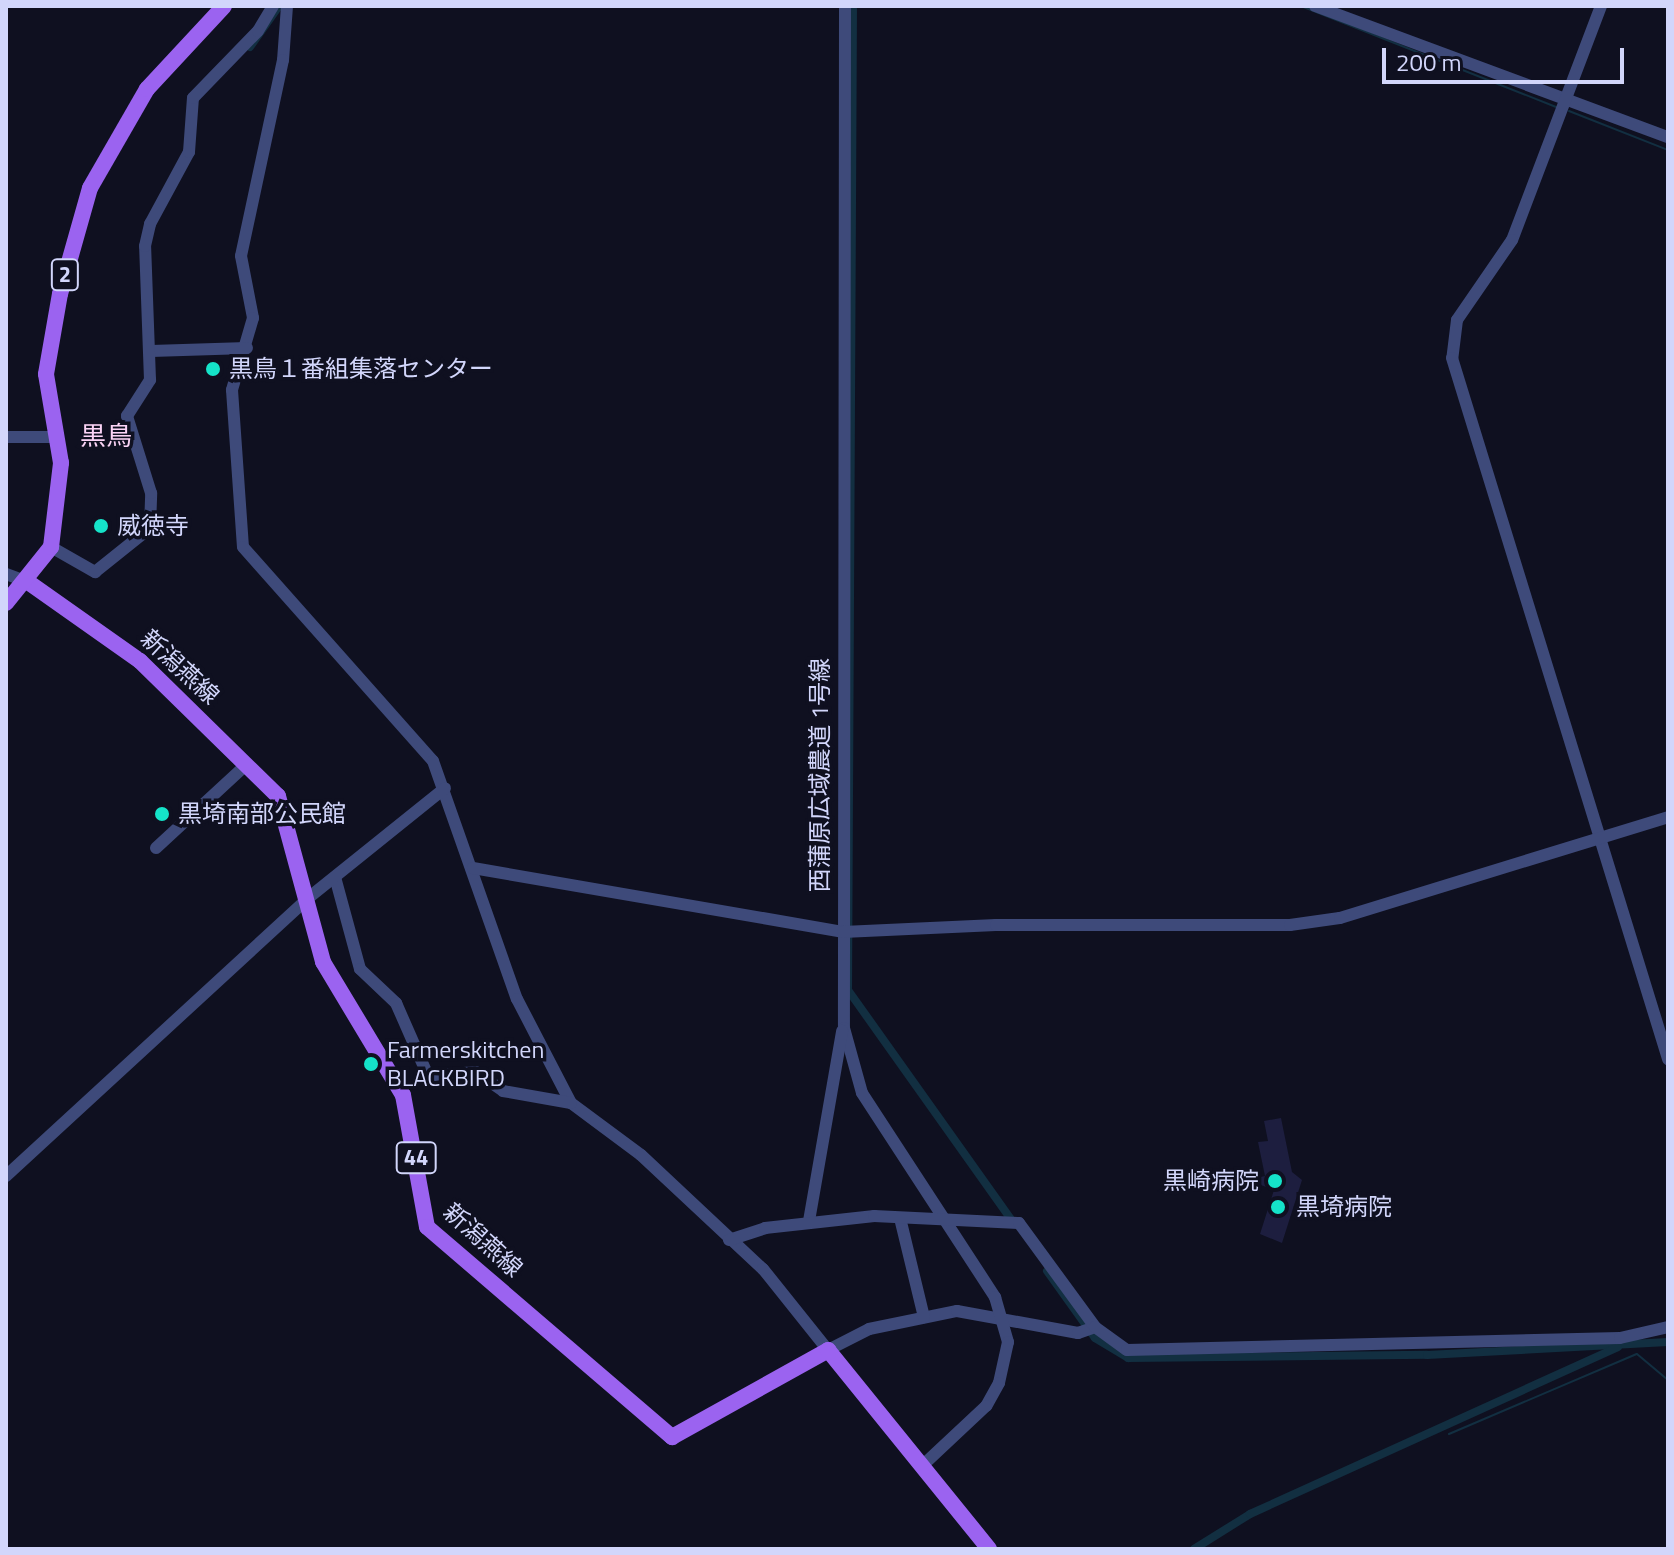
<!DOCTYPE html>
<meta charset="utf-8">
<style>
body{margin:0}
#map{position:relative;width:1674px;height:1555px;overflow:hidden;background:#0f1020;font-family:"Titillium Web","Noto Sans JP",sans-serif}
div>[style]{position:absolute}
.stream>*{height:2px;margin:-1px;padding:0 1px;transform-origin:1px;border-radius:1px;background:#122f41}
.canal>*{height:8px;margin:-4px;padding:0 4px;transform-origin:4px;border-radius:4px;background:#122f41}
.building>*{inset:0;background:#1d1e3f}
.minor>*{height:12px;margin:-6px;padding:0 6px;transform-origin:6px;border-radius:6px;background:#3e4a7a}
.major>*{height:16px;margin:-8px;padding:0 8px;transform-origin:8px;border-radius:8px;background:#9b63f0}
.dots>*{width:22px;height:22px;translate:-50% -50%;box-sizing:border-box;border:4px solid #0f1020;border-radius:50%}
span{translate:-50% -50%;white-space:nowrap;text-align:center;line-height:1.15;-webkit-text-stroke:7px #0f1020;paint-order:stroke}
.shield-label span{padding:2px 6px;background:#0f1020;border:2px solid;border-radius:6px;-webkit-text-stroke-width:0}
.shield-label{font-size:22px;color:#d2d6fb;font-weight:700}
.poi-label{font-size:24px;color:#d2d6fb}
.left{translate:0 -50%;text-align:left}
.right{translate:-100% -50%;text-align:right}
.street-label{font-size:24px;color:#d2d6fb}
.neighbourhood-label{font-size:26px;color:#fbd4f6}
.frame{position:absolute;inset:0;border:8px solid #d2d6fb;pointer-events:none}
.scale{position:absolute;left:1382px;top:48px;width:242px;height:36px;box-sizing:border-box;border:4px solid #d2d6fb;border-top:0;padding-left:10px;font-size:24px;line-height:28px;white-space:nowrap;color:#d2d6fb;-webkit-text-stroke:6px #0f1020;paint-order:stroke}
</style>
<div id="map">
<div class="stream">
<i style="left:1301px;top:6px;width:277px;rotate:21.6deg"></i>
<i style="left:1569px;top:111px;width:106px;rotate:21.5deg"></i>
<i style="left:1449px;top:1434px;width:204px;rotate:-23.1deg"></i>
<i style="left:1637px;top:1354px;width:40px;rotate:40deg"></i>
</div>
<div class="canal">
<i style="left:853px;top:6px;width:984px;rotate:90.29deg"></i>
<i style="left:848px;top:990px;width:287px;rotate:54.6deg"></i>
<i style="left:250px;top:47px;width:50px;rotate:-54.7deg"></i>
<i style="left:1047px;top:1271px;width:82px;rotate:54.4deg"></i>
<i style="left:1095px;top:1338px;width:39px;rotate:31deg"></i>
<i style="left:1128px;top:1358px;width:299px;rotate:-0.6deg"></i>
<i style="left:1427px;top:1355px;width:241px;rotate:-3.1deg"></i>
<i style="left:1194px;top:1549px;width:66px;rotate:-32deg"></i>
<i style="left:1250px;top:1514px;width:404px;rotate:-24.4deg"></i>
</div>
<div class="building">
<i style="clip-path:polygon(1281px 1118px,1292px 1172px,1302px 1180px,1282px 1243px,1260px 1234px,1274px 1190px,1248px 1180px,1265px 1176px,1258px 1142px,1268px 1141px,1264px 1121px)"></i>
</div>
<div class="minor">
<i style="left:287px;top:6px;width:54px;rotate:94.2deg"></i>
<i style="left:283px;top:60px;width:200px;rotate:102.1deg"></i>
<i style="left:241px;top:256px;width:63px;rotate:79deg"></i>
<i style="left:253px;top:318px;width:75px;rotate:106.3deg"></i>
<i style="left:232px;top:390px;width:157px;rotate:86deg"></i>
<i style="left:243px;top:547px;width:286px;rotate:48.4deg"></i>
<i style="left:433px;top:761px;width:252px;rotate:70.6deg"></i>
<i style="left:517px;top:999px;width:117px;rotate:62.6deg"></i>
<i style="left:571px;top:1103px;width:87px;rotate:36.6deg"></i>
<i style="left:641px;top:1155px;width:167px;rotate:43.1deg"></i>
<i style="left:763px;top:1269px;width:104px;rotate:51.3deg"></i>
<i style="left:828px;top:1350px;width:46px;rotate:-27.1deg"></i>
<i style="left:869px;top:1329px;width:90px;rotate:-11.6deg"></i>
<i style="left:957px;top:1311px;width:123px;rotate:10.3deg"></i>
<i style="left:1078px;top:1333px;width:18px;rotate:-19deg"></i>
<i style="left:845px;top:6px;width:1022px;rotate:90.06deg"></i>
<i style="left:844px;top:1028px;width:67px;rotate:74.5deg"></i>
<i style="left:862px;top:1093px;width:244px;rotate:56.9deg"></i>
<i style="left:995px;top:1297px;width:47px;rotate:73.9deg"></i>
<i style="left:1008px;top:1342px;width:42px;rotate:102.4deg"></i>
<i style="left:999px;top:1383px;width:26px;rotate:119deg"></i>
<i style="left:986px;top:1406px;width:88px;rotate:136.8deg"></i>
<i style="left:1315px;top:6px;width:377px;rotate:20.4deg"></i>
<i style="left:1601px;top:6px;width:250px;rotate:110.8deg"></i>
<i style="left:1512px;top:240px;width:97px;rotate:124.5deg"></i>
<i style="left:1457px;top:320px;width:38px;rotate:97deg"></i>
<i style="left:1452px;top:358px;width:734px;rotate:72.87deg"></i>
<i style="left:151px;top:351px;width:96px;rotate:-1.8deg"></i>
<i style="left:6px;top:437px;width:51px"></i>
<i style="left:51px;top:547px;width:51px;rotate:29.6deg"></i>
<i style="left:95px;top:572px;width:70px;rotate:-38.7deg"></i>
<i style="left:150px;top:528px;width:35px;rotate:-88deg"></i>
<i style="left:151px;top:493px;width:81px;rotate:-107.3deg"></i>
<i style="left:127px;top:416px;width:43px;rotate:-57.4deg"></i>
<i style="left:150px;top:380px;width:134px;rotate:-92.1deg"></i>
<i style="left:145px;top:246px;width:23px;rotate:-77deg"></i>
<i style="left:150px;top:224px;width:82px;rotate:-61.6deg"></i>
<i style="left:189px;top:152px;width:54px;rotate:-85.8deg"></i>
<i style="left:193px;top:98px;width:93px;rotate:-45.9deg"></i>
<i style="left:258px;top:31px;width:29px;rotate:-59deg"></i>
<i style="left:6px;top:574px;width:23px;rotate:20deg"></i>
<i style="left:156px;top:848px;width:124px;rotate:-42.7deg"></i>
<i style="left:473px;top:868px;width:375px;rotate:9.8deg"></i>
<i style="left:843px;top:932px;width:153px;rotate:-2.6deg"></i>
<i style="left:996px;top:925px;width:294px"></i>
<i style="left:1290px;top:925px;width:50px;rotate:-8deg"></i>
<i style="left:1340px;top:918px;width:343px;rotate:-17.1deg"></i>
<i style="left:335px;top:877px;width:95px;rotate:74.8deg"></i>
<i style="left:360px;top:969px;width:50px;rotate:43.4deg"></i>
<i style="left:396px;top:1003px;width:80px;rotate:66.3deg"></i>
<i style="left:428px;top:1076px;width:48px;rotate:-4.8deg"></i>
<i style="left:476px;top:1072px;width:33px;rotate:35deg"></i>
<i style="left:503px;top:1091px;width:69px;rotate:10deg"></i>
<i style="left:6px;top:1176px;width:409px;rotate:-42.6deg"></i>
<i style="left:307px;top:899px;width:177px;rotate:-38.8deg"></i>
<i style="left:900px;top:1218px;width:102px;rotate:76.4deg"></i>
<i style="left:809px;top:1221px;width:193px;rotate:-80.1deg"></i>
<i style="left:729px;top:1240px;width:38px;rotate:-18deg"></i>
<i style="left:765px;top:1228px;width:110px;rotate:-6.3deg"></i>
<i style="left:874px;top:1216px;width:145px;rotate:2.8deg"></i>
<i style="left:1019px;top:1223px;width:129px;rotate:53.8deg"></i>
<i style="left:1095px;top:1327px;width:39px;rotate:36deg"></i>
<i style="left:1127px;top:1350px;width:493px;rotate:-1.4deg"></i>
<i style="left:1620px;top:1338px;width:49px;rotate:-12.9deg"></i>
</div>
<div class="major">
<i style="left:28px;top:582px;width:137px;rotate:35.2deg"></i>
<i style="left:140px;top:661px;width:193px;rotate:44.4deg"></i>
<i style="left:278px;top:796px;width:172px;rotate:74.8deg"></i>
<i style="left:323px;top:962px;width:155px;rotate:59deg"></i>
<i style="left:403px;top:1095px;width:134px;rotate:79.7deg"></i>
<i style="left:427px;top:1227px;width:323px;rotate:40.6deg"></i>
<i style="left:672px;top:1437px;width:179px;rotate:-29.1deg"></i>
<i style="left:828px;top:1350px;width:256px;rotate:51deg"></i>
<i style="left:6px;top:603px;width:72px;rotate:-51.2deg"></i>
<i style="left:51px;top:547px;width:85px;rotate:-83.2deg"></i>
<i style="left:61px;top:463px;width:90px;rotate:-99.6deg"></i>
<i style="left:46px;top:374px;width:81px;rotate:-80.1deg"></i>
<i style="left:60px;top:294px;width:110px;rotate:-74.2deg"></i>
<i style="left:90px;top:188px;width:114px;rotate:-60.1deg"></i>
<i style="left:147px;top:89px;width:113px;rotate:-47.1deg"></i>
</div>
<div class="dots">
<i style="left:213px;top:369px;background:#15e3c9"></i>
<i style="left:101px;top:526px;background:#15e3c9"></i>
<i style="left:162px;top:814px;background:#15e3c9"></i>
<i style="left:371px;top:1064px;background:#15e3c9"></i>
<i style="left:1275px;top:1181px;background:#15e3c9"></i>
<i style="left:1278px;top:1207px;background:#15e3c9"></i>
</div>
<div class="shield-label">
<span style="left:65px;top:275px">2</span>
<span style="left:416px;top:1158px">44</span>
</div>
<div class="poi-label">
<span class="left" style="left:229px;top:369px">黒鳥１番組集落センター</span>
<span class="left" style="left:117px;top:526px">威徳寺</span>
<span class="left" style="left:178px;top:814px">黒埼南部公民館</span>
<span class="left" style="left:387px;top:1064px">Farmerskitchen<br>BLACKBIRD</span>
<span class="right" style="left:1259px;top:1181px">黒崎病院</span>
<span class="left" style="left:1296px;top:1207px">黒埼病院</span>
</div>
<div class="street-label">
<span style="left:180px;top:667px;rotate:43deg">新潟燕線</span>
<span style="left:820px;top:775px;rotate:-90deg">西蒲原広域農道 1号線</span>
<span style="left:483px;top:1240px;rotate:42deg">新潟燕線</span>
</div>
<div class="neighbourhood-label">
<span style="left:106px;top:436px">黒鳥</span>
</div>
<div class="frame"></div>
<div class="scale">200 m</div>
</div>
